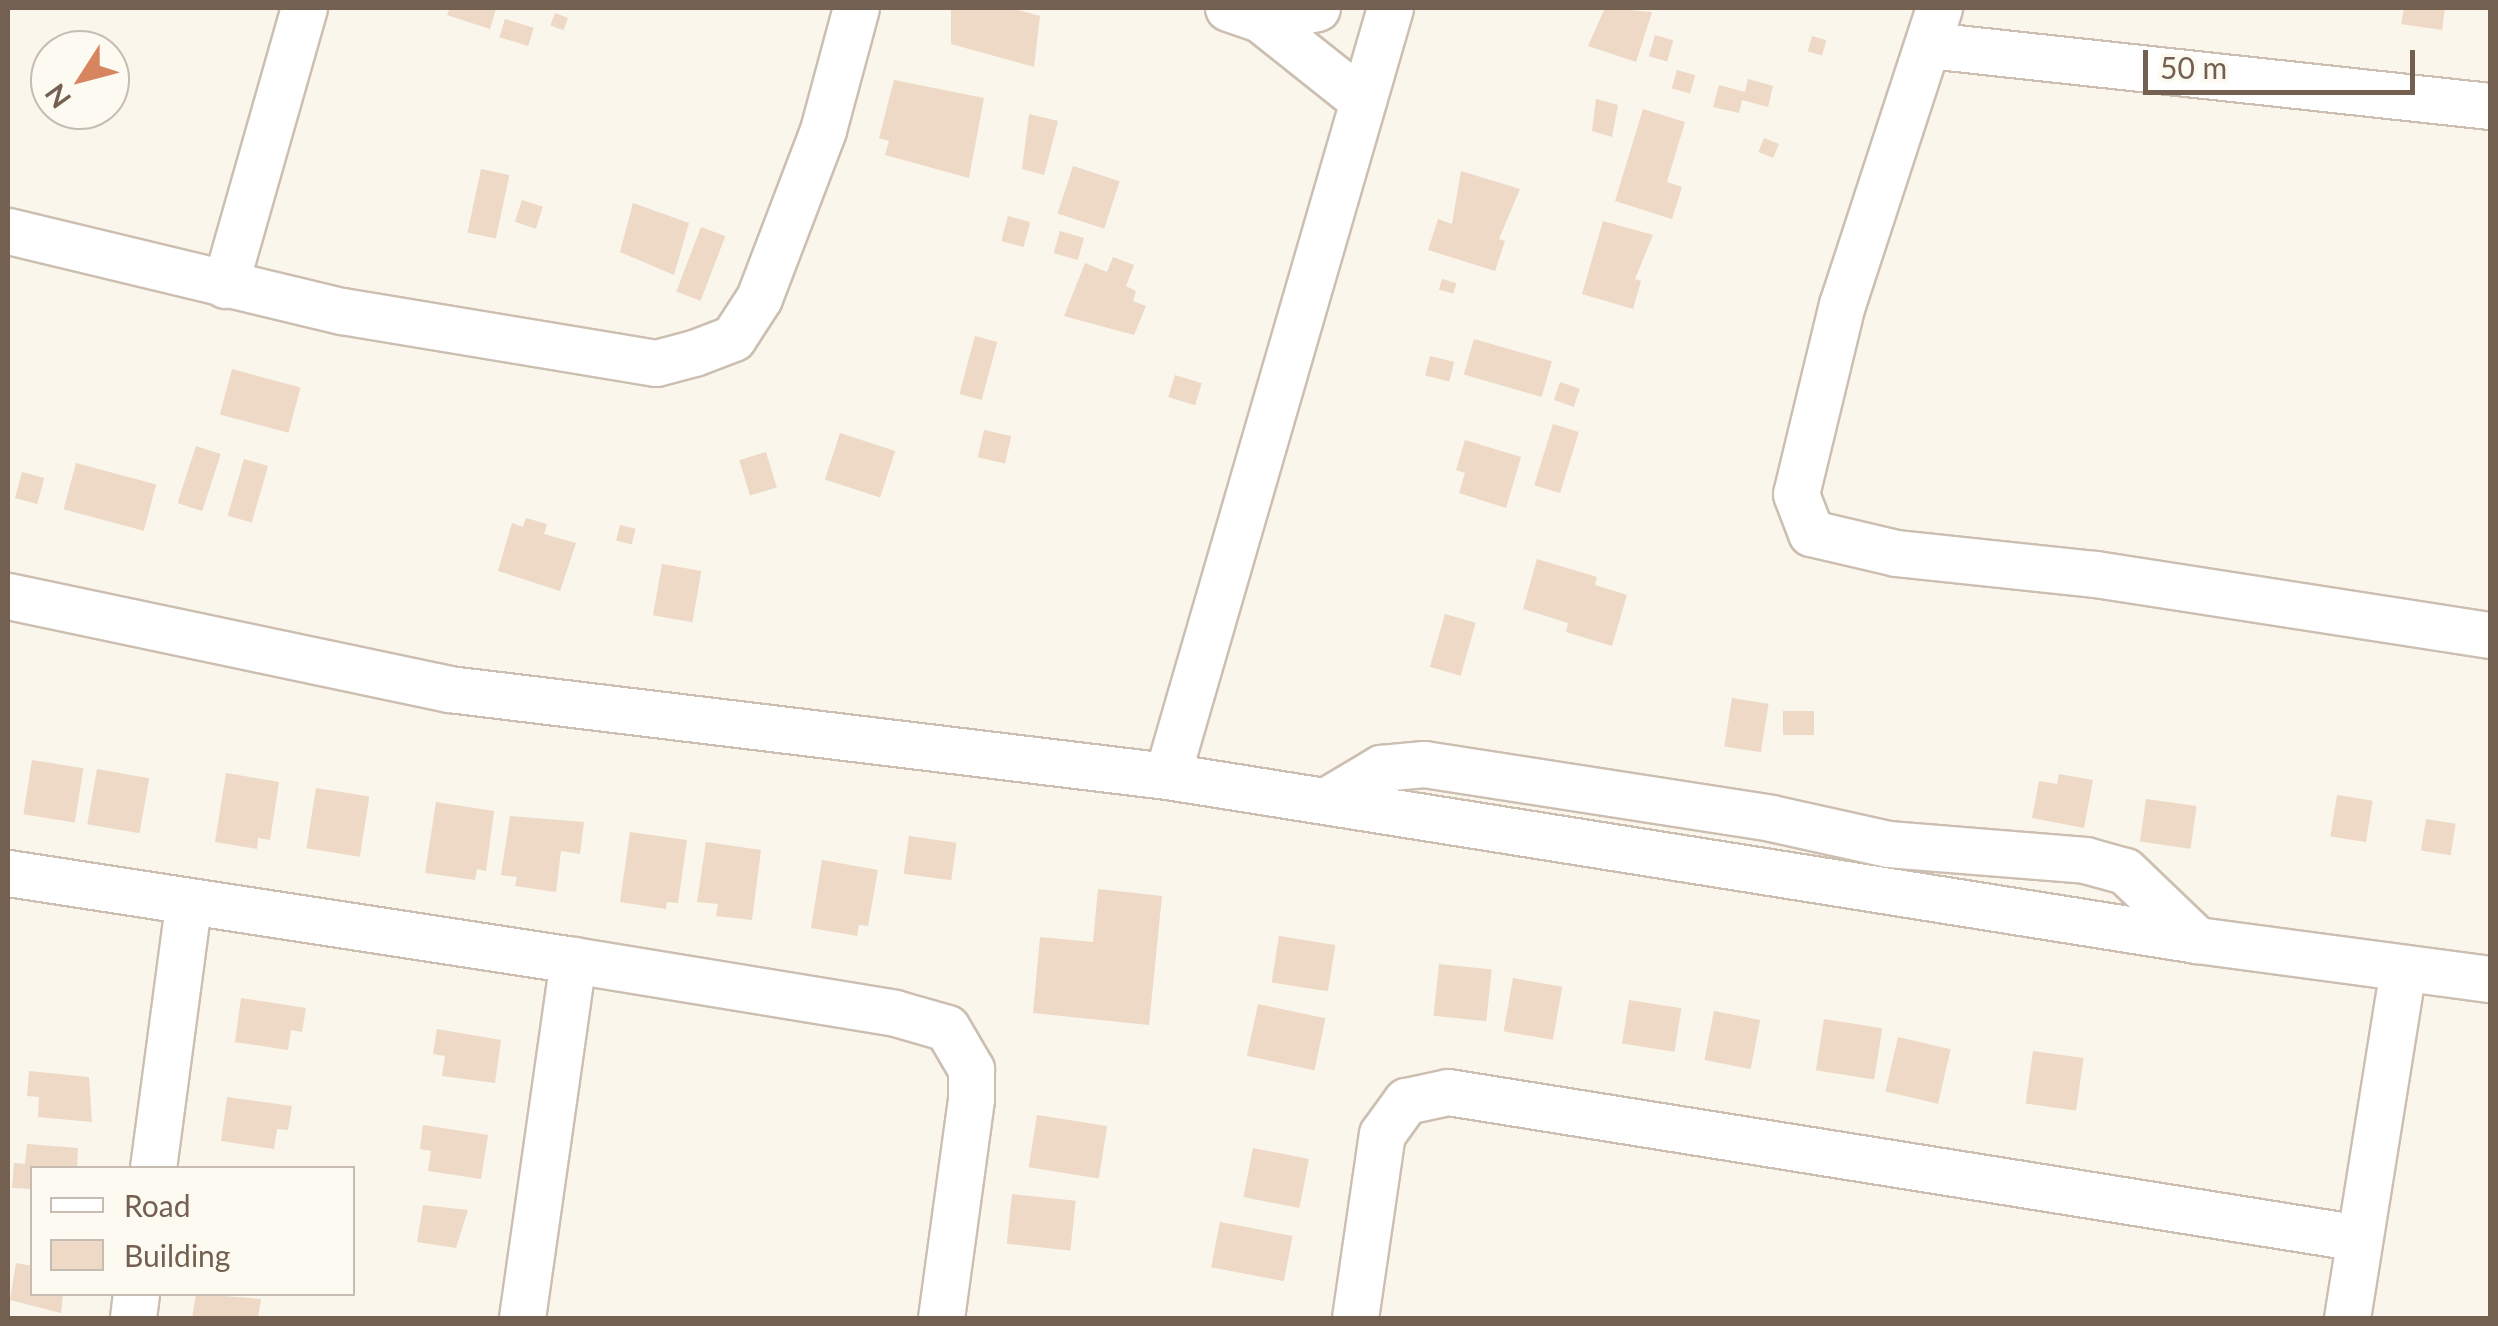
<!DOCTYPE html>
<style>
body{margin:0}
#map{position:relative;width:2498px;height:1326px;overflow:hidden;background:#faf6eb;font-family:Lato,sans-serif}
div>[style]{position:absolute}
.building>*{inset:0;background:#edd9c5;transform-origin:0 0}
.roads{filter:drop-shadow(2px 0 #ccbfb1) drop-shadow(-2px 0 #ccbfb1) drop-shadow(0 2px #ccbfb1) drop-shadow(0 -2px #ccbfb1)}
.minor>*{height:45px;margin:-22.5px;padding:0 22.5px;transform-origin:22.5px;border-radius:22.5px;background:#fff}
span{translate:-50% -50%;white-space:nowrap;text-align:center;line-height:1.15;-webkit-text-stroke:8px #fdfaf1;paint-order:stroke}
.frame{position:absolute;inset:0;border:10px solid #736050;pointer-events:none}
.legend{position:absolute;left:30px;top:1166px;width:325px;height:130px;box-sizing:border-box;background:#fdfaf1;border:2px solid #c6bcb1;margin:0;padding:12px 18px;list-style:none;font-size:30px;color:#736050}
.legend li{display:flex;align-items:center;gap:20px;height:50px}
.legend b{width:50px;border:2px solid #c6bcb1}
.north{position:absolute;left:30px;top:30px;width:100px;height:100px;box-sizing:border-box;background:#fdfaf1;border:2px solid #c6bcb1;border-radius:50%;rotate:234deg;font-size:28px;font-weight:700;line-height:40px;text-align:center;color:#736050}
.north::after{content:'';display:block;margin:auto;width:35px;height:45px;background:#d6855e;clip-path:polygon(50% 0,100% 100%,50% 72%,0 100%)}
.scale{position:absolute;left:2143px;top:50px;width:272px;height:45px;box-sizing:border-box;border:5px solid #736050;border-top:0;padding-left:12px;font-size:30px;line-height:35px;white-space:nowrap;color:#736050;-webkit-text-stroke:8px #fdfaf1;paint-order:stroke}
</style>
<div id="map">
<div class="building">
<i style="clip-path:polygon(450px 8px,496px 8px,490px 29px,447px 15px)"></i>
<i style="clip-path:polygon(951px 8px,1010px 8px,1040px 16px,1034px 67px,951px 44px)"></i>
<i style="clip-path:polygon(1605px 8px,1652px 12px,1636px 62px,1588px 46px)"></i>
<i style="clip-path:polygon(2404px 8px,2445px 8px,2442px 30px,2401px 24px)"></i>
<i style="left:555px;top:13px;width:14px;height:13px;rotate:21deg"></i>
<i style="left:505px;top:19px;width:30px;height:19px;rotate:17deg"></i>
<i style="left:1655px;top:35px;width:19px;height:22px;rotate:16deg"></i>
<i style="left:1812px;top:36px;width:15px;height:16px;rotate:16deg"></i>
<i style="left:1677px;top:70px;width:19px;height:19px;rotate:16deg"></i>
<i style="clip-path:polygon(1748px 79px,1773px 86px,1768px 107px,1742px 100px,1739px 113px,1713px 107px,1719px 85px,1745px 92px)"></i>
<i style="clip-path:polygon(894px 80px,984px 98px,969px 178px,885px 155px,889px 141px,879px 138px)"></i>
<i style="clip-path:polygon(1596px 99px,1618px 105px,1612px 137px,1592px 131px)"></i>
<i style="clip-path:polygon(1643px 109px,1685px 122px,1667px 182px,1682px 187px,1672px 219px,1615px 201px)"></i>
<i style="clip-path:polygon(1029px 114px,1058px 121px,1044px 175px,1022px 169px)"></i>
<i style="left:1764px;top:138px;width:16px;height:15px;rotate:22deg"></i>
<i style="left:1073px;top:166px;width:49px;height:50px;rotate:18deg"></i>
<i style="left:481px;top:169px;width:29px;height:65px;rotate:12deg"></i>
<i style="clip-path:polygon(1461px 171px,1520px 189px,1499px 239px,1505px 241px,1495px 271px,1428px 250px,1438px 219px,1452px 224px)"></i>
<i style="left:522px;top:200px;width:22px;height:23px;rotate:18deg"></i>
<i style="clip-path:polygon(633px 203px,689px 223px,674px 275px,620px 252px)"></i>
<i style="left:1008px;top:216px;width:23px;height:26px;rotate:15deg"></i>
<i style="clip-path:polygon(1603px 221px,1653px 235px,1635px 279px,1641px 281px,1633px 309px,1582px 294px)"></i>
<i style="left:701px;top:227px;width:26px;height:69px;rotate:21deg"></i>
<i style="left:1060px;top:231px;width:25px;height:23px;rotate:16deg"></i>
<i style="clip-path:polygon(1113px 257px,1134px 265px,1126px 286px,1136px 291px,1133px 301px,1146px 306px,1134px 335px,1064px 316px,1085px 263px,1107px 272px)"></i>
<i style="left:1442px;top:279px;width:15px;height:11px;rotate:16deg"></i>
<i style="left:975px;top:336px;width:23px;height:60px;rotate:15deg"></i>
<i style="left:1474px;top:339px;width:81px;height:37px;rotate:16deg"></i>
<i style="left:1430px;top:356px;width:25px;height:20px;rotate:14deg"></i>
<i style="left:232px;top:369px;width:71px;height:47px;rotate:15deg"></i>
<i style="left:1175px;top:375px;width:28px;height:23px;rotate:17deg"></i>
<i style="left:1560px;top:382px;width:21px;height:19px;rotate:19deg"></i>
<i style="left:1553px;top:424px;width:27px;height:64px;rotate:17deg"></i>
<i style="left:984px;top:430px;width:28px;height:28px;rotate:13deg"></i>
<i style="left:840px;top:433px;width:58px;height:49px;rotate:18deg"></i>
<i style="clip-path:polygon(1465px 440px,1521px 457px,1506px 508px,1459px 493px,1465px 473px,1456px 470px)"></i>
<i style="left:196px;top:446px;width:26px;height:60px;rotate:18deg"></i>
<i style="left:766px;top:452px;width:37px;height:28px;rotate:73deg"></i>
<i style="left:244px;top:459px;width:25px;height:59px;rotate:16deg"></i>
<i style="left:76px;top:463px;width:83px;height:48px;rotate:15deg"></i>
<i style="left:22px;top:472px;width:23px;height:27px;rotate:15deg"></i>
<i style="clip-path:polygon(526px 518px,547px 524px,544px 534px,576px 543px,560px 591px,498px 571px,512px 523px,523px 527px)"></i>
<i style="left:620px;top:525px;width:16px;height:16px;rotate:14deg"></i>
<i style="clip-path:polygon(1537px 559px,1597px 577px,1595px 585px,1627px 595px,1612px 646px,1566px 632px,1568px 623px,1523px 609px)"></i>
<i style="left:662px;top:564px;width:40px;height:52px;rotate:10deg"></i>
<i style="left:1445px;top:614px;width:32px;height:55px;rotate:16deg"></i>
<i style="left:1732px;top:698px;width:37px;height:49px;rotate:9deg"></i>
<i style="left:1814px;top:711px;width:24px;height:31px;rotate:90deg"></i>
<i style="left:32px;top:760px;width:52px;height:55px;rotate:9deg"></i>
<i style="left:97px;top:769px;width:53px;height:56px;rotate:10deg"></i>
<i style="clip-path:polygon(226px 773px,279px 782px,270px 840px,258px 838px,257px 849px,215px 842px)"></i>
<i style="clip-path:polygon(2059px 774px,2093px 780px,2084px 828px,2032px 818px,2039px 781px,2057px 784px)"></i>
<i style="left:316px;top:788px;width:54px;height:61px;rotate:9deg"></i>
<i style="left:2337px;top:795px;width:36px;height:42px;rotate:9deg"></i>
<i style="left:2146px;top:799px;width:51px;height:43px;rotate:8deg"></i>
<i style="clip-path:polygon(436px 802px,494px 811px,486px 871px,477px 869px,475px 880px,425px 873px)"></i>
<i style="clip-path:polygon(510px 816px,584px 822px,580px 854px,561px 851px,556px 892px,515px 886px,517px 877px,501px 875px)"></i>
<i style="left:2426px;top:819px;width:30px;height:32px;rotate:9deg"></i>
<i style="clip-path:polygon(630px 832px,687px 840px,678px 903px,667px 902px,666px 909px,620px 902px)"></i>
<i style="left:909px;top:836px;width:48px;height:38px;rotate:8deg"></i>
<i style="clip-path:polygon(706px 842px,761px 850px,752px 920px,716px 916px,718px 904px,697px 902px)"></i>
<i style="clip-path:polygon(822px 860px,878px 870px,868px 926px,859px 925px,857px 936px,811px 928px)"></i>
<i style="clip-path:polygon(1098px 889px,1162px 896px,1149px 1025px,1033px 1013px,1040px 937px,1093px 942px)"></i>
<i style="left:1279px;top:936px;width:57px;height:47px;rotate:9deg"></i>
<i style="left:1439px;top:964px;width:53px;height:52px;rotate:6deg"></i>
<i style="left:1513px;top:978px;width:50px;height:54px;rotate:10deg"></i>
<i style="clip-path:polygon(241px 998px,306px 1008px,302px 1032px,291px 1030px,288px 1050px,235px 1042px)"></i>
<i style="left:1629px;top:1000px;width:53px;height:44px;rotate:9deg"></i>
<i style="left:1258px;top:1004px;width:69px;height:53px;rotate:12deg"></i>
<i style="left:1714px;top:1011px;width:47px;height:50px;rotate:11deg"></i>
<i style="left:1824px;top:1019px;width:59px;height:52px;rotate:9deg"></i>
<i style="clip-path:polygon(437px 1029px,501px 1040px,495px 1083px,442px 1076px,445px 1056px,433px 1054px)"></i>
<i style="left:1898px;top:1037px;width:54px;height:56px;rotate:13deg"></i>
<i style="left:2033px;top:1051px;width:51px;height:53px;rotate:8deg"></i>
<i style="clip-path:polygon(29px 1071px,89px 1077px,92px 1122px,38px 1117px,39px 1097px,27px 1096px)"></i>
<i style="clip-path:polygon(227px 1097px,292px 1106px,288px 1130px,277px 1129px,274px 1149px,221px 1141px)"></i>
<i style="left:1037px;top:1115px;width:71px;height:53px;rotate:9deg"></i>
<i style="clip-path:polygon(423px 1125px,488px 1135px,481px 1179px,428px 1171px,431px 1151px,420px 1149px)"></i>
<i style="clip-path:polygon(27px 1144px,78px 1148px,77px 1168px,32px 1168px,32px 1189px,12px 1188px,14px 1163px,25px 1164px)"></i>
<i style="left:1253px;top:1148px;width:57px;height:50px;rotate:11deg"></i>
<i style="left:1012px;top:1194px;width:64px;height:50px;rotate:6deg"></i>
<i style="clip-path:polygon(423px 1205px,468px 1210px,456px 1248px,417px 1242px)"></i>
<i style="left:1220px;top:1222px;width:74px;height:46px;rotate:11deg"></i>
<i style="clip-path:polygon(16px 1263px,32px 1266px,32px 1294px,63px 1294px,61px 1313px,10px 1300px)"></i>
<i style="clip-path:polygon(196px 1294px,261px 1299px,258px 1318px,192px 1318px)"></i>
</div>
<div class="roads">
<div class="minor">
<i style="left:1228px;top:8px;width:34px;rotate:19deg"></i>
<i style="left:1260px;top:19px;width:130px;rotate:38.5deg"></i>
<i style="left:1939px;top:8px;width:311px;rotate:108.1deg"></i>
<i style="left:1842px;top:304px;width:195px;rotate:103.6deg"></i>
<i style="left:1796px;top:494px;width:42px;rotate:69deg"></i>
<i style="left:1811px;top:533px;width:87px;rotate:13.2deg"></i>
<i style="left:1896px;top:553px;width:200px;rotate:6deg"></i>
<i style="left:2095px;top:574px;width:400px;rotate:8.8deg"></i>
<i style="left:1260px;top:19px;width:58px;rotate:-10.9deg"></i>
<i style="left:1929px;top:45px;width:564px;rotate:6.21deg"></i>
<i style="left:8px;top:231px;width:343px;rotate:13.5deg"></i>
<i style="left:342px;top:311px;width:318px;rotate:9.4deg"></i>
<i style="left:656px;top:363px;width:39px;rotate:-15deg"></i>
<i style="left:694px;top:353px;width:42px;rotate:-21deg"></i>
<i style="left:733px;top:338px;width:48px;rotate:-57deg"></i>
<i style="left:759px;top:298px;width:180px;rotate:-69.1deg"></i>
<i style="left:823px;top:130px;width:126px;rotate:-74.9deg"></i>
<i style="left:225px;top:285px;width:288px;rotate:-74.1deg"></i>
<i style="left:8px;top:596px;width:451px;rotate:11.9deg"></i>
<i style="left:449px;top:689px;width:723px;rotate:6.91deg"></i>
<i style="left:1167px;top:776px;width:1043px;rotate:9.05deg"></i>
<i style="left:2197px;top:940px;width:296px;rotate:7.6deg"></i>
<i style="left:1167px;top:776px;width:800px;rotate:-73.81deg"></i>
<i style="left:1327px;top:800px;width:63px;rotate:-30.7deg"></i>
<i style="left:1381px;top:768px;width:43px;rotate:-5.3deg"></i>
<i style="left:1424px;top:764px;width:351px;rotate:8.8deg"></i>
<i style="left:1771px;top:818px;width:120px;rotate:12.5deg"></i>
<i style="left:1888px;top:844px;width:198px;rotate:4.6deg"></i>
<i style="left:2085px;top:860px;width:41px;rotate:15.4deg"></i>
<i style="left:2125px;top:871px;width:100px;rotate:43.8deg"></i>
<i style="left:8px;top:873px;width:572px;rotate:8.75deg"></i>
<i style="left:573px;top:960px;width:326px;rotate:9.3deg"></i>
<i style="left:895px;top:1013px;width:54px;rotate:16.1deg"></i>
<i style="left:947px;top:1028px;width:48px;rotate:59.7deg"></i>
<i style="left:971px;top:1069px;width:30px;rotate:90deg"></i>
<i style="left:971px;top:1099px;width:221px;rotate:97.8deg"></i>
<i style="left:153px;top:1168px;width:265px;rotate:-82.4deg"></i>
<i style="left:133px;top:1318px;width:24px;rotate:-83deg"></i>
<i style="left:522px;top:1318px;width:362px;rotate:-81.9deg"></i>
<i style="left:1355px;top:1318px;width:186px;rotate:-81.7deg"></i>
<i style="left:1382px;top:1134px;width:41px;rotate:-54deg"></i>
<i style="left:1406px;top:1101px;width:43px;rotate:-12.1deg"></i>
<i style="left:1448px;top:1092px;width:923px;rotate:9.1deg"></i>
<i style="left:2347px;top:1318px;width:354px;rotate:-80.9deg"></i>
</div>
</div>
<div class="frame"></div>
<ul class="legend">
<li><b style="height:12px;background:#fff"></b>Road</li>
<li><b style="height:28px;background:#edd9c5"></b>Building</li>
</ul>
<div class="north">N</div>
<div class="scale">50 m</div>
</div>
